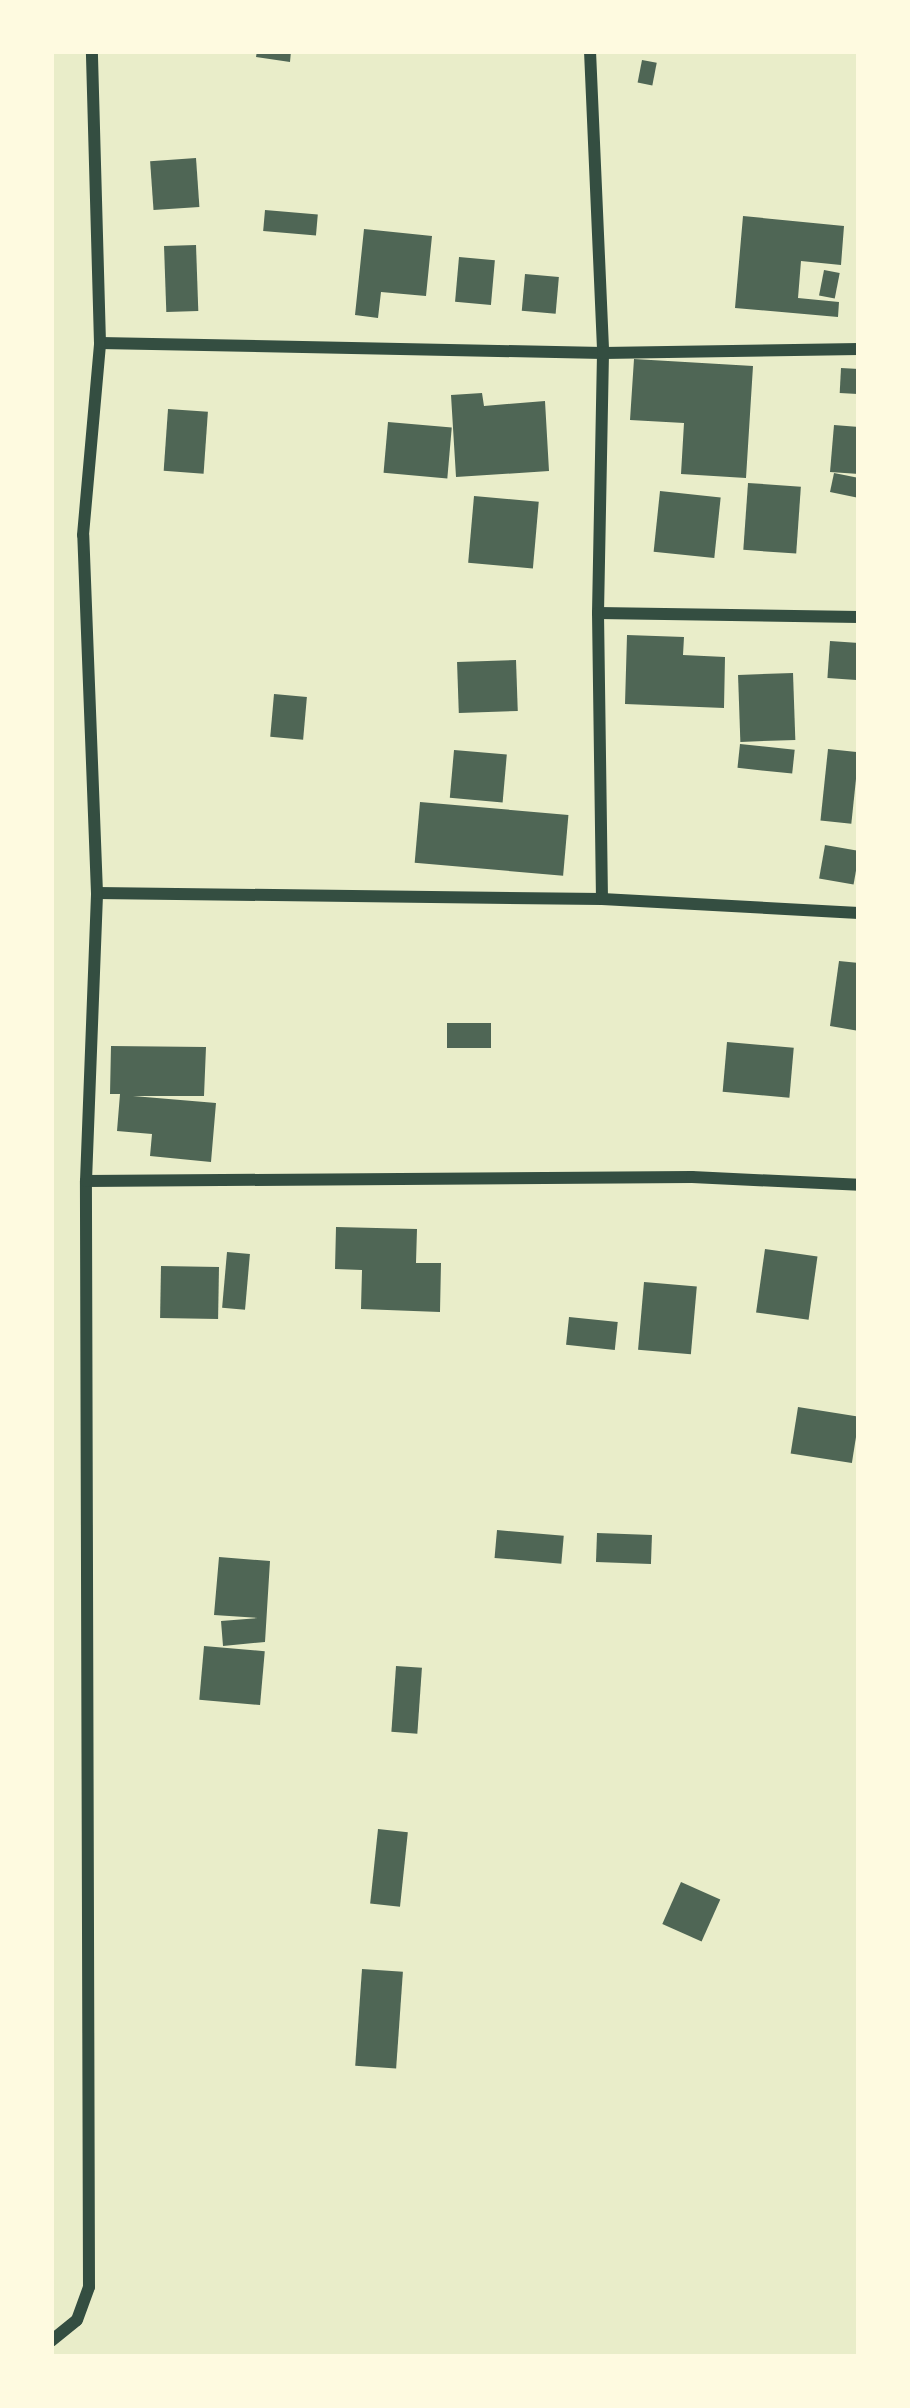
<!DOCTYPE html>
<style>
body{margin:0}
#map{position:relative;width:910px;height:2408px;overflow:hidden;background:#e9edc9;font-family:"PT Sans Narrow",sans-serif}
div>[style]{position:absolute}
.building>*{inset:0;background:#4f6655;transform-origin:0 0}
.minor>*{height:12px;margin:-6px;padding:0 6px;transform-origin:6px;border-radius:6px;background:#344e41}
span{translate:-50% -50%;white-space:nowrap;text-align:center;line-height:1.15;-webkit-text-stroke:10px #fefae0;paint-order:stroke}
.frame{position:absolute;inset:0;border:54px solid #fefae0;pointer-events:none}
</style>
<div id="map">
<div class="building">
<i style="clip-path:polygon(257px 51px,291px 51px,290px 62px,256px 57px)"></i>
<i style="left:642px;top:60px;width:15px;height:23px;rotate:11deg"></i>
<i style="left:196px;top:158px;width:49px;height:46px;rotate:86deg"></i>
<i style="left:265px;top:210px;width:53px;height:21px;rotate:5deg"></i>
<i style="clip-path:polygon(743px 216px,844px 226px,841px 265px,801px 261px,798px 298px,839px 302px,838px 317px,735px 308px)"></i>
<i style="clip-path:polygon(364px 229px,432px 236px,426px 296px,381px 292px,378px 318px,355px 315px)"></i>
<i style="left:196px;top:245px;width:66px;height:32px;rotate:88deg"></i>
<i style="left:459px;top:257px;width:36px;height:45px;rotate:5deg"></i>
<i style="left:824px;top:270px;width:16px;height:26px;rotate:11deg"></i>
<i style="left:525px;top:274px;width:34px;height:37px;rotate:5deg"></i>
<i style="clip-path:polygon(634px 359px,753px 366px,746px 478px,681px 474px,684px 423px,630px 420px)"></i>
<i style="left:841px;top:368px;width:18px;height:25px;rotate:3deg"></i>
<i style="clip-path:polygon(482px 393px,484px 406px,545px 401px,549px 471px,456px 477px,451px 395px)"></i>
<i style="left:168px;top:409px;width:40px;height:62px;rotate:4deg"></i>
<i style="left:388px;top:422px;width:64px;height:51px;rotate:5deg"></i>
<i style="clip-path:polygon(834px 425px,859px 427px,859px 474px,830px 472px)"></i>
<i style="clip-path:polygon(834px 473px,859px 478px,859px 498px,830px 492px)"></i>
<i style="left:748px;top:483px;width:53px;height:67px;rotate:4deg"></i>
<i style="left:660px;top:491px;width:61px;height:61px;rotate:6deg"></i>
<i style="left:474px;top:496px;width:65px;height:67px;rotate:5deg"></i>
<i style="clip-path:polygon(627px 635px,684px 637px,683px 655px,725px 657px,724px 708px,625px 704px)"></i>
<i style="left:830px;top:641px;width:29px;height:37px;rotate:4deg"></i>
<i style="left:516px;top:660px;width:51px;height:59px;rotate:88deg"></i>
<i style="left:793px;top:673px;width:67px;height:55px;rotate:88deg"></i>
<i style="left:274px;top:694px;width:33px;height:43px;rotate:5deg"></i>
<i style="left:740px;top:744px;width:55px;height:24px;rotate:6deg"></i>
<i style="left:828px;top:749px;width:31px;height:72px;rotate:6deg"></i>
<i style="left:454px;top:750px;width:53px;height:48px;rotate:5deg"></i>
<i style="left:420px;top:802px;width:149px;height:61px;rotate:5deg"></i>
<i style="left:825px;top:845px;width:35px;height:34px;rotate:10deg"></i>
<i style="clip-path:polygon(839px 961px,859px 963px,859px 1031px,830px 1026px)"></i>
<i style="left:447px;top:1023px;width:44px;height:25px"></i>
<i style="left:727px;top:1042px;width:67px;height:50px;rotate:5deg"></i>
<i style="clip-path:polygon(111px 1046px,206px 1047px,204px 1096px,133px 1096px,216px 1103px,211px 1162px,150px 1156px,152px 1134px,117px 1131px,120px 1094px,110px 1094px)"></i>
<i style="clip-path:polygon(336px 1227px,417px 1229px,416px 1263px,441px 1263px,440px 1312px,361px 1309px,362px 1270px,335px 1269px)"></i>
<i style="left:765px;top:1249px;width:53px;height:64px;rotate:8deg"></i>
<i style="left:227px;top:1252px;width:23px;height:56px;rotate:5deg"></i>
<i style="left:161px;top:1266px;width:58px;height:52px;rotate:1deg"></i>
<i style="left:644px;top:1282px;width:53px;height:68px;rotate:5deg"></i>
<i style="left:569px;top:1317px;width:49px;height:28px;rotate:6deg"></i>
<i style="left:798px;top:1407px;width:62px;height:47px;rotate:9deg"></i>
<i style="left:497px;top:1530px;width:67px;height:28px;rotate:5deg"></i>
<i style="left:597px;top:1533px;width:55px;height:29px;rotate:2deg"></i>
<i style="clip-path:polygon(219px 1557px,270px 1561px,265px 1642px,223px 1646px,221px 1621px,258px 1618px,214px 1615px)"></i>
<i style="left:204px;top:1646px;width:61px;height:54px;rotate:5deg"></i>
<i style="left:396px;top:1666px;width:26px;height:66px;rotate:4deg"></i>
<i style="left:378px;top:1829px;width:30px;height:75px;rotate:6deg"></i>
<i style="left:681px;top:1882px;width:43px;height:46px;rotate:24deg"></i>
<i style="left:362px;top:1969px;width:41px;height:97px;rotate:4deg"></i>
</div>
<div class="minor">
<i style="left:590px;top:51px;width:302px;rotate:87.5deg"></i>
<i style="left:603px;top:353px;width:260px;rotate:91.1deg"></i>
<i style="left:598px;top:613px;width:286px;rotate:89.2deg"></i>
<i style="left:100px;top:343px;width:503px;rotate:1.14deg"></i>
<i style="left:603px;top:353px;width:256px;rotate:-0.9deg"></i>
<i style="left:598px;top:613px;width:261px;rotate:0.9deg"></i>
<i style="left:97px;top:893px;width:505px;rotate:0.68deg"></i>
<i style="left:602px;top:899px;width:257px;rotate:3.1deg"></i>
<i style="left:86px;top:1181px;width:606px;rotate:-0.38deg"></i>
<i style="left:692px;top:1177px;width:167px;rotate:2.7deg"></i>
<i style="left:51px;top:2341px;width:33px;rotate:-39deg"></i>
<i style="left:77px;top:2320px;width:35px;rotate:-70deg"></i>
<i style="left:89px;top:2287px;width:1106px;rotate:-90.16deg"></i>
<i style="left:86px;top:1181px;width:288px;rotate:-87.8deg"></i>
<i style="left:97px;top:893px;width:358px;rotate:-92.2deg"></i>
<i style="left:83px;top:535px;width:193px;rotate:-84.9deg"></i>
<i style="left:100px;top:343px;width:292px;rotate:-91.6deg"></i>
</div>
<div class="frame"></div>
</div>
